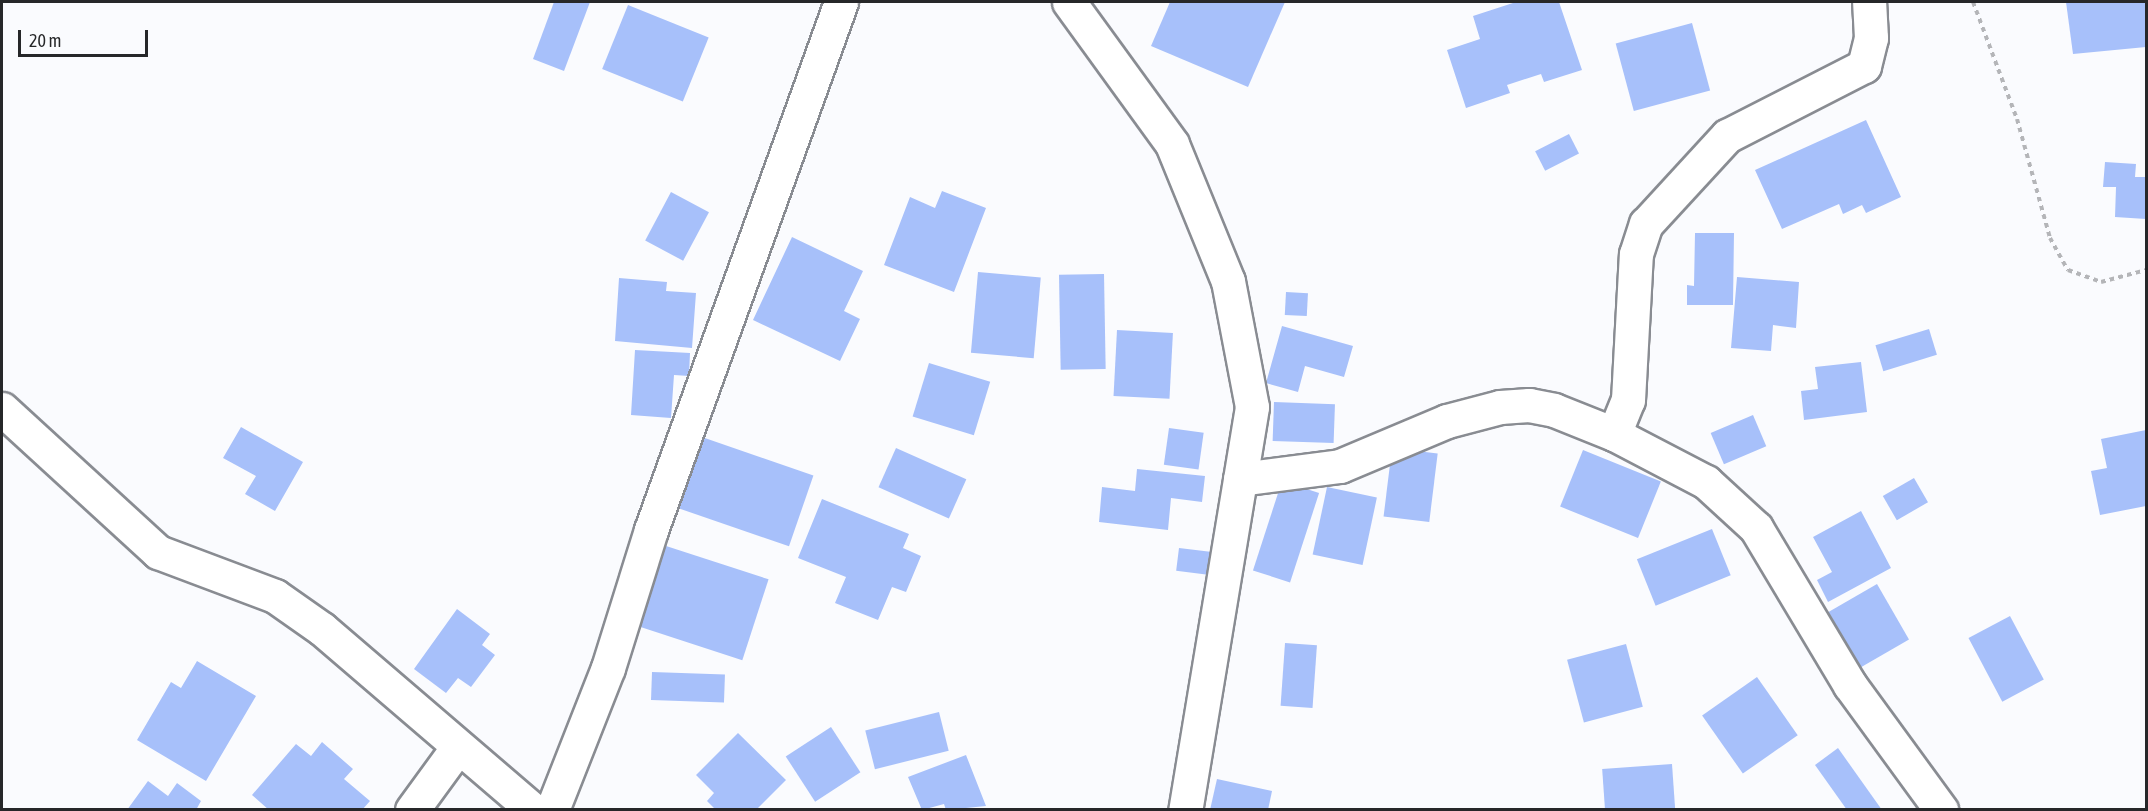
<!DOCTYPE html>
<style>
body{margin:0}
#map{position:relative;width:2148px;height:811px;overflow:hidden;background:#fafbfe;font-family:"Asap Condensed",sans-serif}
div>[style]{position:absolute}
.building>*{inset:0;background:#a7c0fa;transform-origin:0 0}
.path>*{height:4px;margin-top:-2px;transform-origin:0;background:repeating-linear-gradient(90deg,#b4b5b8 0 4.5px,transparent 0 9px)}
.roads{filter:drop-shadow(2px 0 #898c92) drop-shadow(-2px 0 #898c92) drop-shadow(0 2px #898c92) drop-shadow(0 -2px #898c92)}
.minor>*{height:33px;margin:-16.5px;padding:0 16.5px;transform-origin:16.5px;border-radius:16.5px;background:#fff}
span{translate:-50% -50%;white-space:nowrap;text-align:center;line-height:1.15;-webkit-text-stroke:4.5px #fafbfe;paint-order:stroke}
.frame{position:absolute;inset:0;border:3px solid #262729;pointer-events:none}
.scale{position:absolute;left:18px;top:30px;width:130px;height:27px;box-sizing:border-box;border:3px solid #262729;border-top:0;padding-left:8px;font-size:18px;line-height:21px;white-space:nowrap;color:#262729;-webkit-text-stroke:4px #fafbfe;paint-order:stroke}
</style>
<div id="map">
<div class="building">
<i style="clip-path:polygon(554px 2px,590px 2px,564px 71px,533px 59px)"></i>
<i style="clip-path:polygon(1170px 2px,1285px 2px,1248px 87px,1151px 46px)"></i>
<i style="clip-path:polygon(1516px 2px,1559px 2px,1582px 70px,1544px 82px,1541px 74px,1507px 85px,1510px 93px,1466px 108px,1447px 50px,1480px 39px,1473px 16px)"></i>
<i style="clip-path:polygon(2066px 2px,2146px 2px,2146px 47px,2073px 54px)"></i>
<i style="left:628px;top:5px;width:87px;height:69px;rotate:22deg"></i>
<i style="left:1692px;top:23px;width:70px;height:79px;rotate:75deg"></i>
<i style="clip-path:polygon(1866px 120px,1901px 197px,1866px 213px,1862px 205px,1843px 214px,1839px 204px,1782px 229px,1755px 170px)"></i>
<i style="left:1569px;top:134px;width:22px;height:38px;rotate:63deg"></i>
<i style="clip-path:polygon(2105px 162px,2136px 164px,2135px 177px,2146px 177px,2146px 219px,2115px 217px,2116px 187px,2103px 187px)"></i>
<i style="clip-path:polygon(942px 191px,986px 208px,954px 292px,884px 265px,910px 197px,935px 208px)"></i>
<i style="left:671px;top:192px;width:43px;height:55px;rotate:28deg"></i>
<i style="clip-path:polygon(1695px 233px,1734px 233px,1733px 305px,1687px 305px,1687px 285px,1694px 286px)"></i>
<i style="clip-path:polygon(792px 237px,863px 271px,844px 311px,860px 319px,840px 361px,753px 320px)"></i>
<i style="left:978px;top:272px;width:63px;height:81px;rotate:5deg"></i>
<i style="left:1104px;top:274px;width:95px;height:45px;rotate:89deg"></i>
<i style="clip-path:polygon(1737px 277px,1799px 282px,1796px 328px,1773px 325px,1771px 351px,1731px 348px)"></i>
<i style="clip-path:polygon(619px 278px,667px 282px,666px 291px,696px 293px,692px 348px,615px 341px)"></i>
<i style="left:1286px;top:292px;width:22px;height:23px;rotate:3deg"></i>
<i style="clip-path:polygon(1282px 326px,1353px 346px,1344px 377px,1305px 366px,1298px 392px,1266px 383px)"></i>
<i style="left:1929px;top:329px;width:27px;height:56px;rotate:73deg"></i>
<i style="left:1117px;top:330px;width:56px;height:66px;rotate:3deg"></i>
<i style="clip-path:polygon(635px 350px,690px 353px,689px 376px,674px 375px,671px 418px,631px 415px)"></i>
<i style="clip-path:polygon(1861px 362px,1867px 412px,1804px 420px,1801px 391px,1818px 389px,1815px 367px)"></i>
<i style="left:929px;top:363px;width:64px;height:56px;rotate:17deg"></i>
<i style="left:1274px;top:402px;width:61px;height:39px;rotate:2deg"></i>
<i style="left:1753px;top:415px;width:34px;height:46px;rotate:67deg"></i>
<i style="clip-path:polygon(241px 427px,303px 462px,275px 511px,245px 494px,256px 476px,223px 458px)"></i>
<i style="left:1169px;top:428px;width:35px;height:37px;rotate:8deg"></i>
<i style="clip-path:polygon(2146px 430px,2146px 506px,2100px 515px,2091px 471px,2107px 468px,2101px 439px)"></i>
<i style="left:699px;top:436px;width:121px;height:75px;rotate:19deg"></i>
<i style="left:896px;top:448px;width:77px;height:43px;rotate:24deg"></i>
<i style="left:1392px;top:448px;width:46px;height:69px;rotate:7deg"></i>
<i style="left:1583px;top:450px;width:84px;height:61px;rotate:22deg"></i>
<i style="clip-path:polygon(1137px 469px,1205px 476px,1202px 502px,1171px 498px,1168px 530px,1099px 522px,1102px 487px,1135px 491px)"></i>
<i style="left:1914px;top:478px;width:28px;height:36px;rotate:60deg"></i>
<i style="left:1282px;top:481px;width:39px;height:94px;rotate:18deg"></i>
<i style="left:1327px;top:487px;width:51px;height:69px;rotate:12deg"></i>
<i style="clip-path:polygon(822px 499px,909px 534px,903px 548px,921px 556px,906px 592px,892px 587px,878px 620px,835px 603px,846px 577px,798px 558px)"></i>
<i style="clip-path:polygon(1861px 511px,1891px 568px,1828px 602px,1817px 580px,1832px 572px,1813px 537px)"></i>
<i style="left:1712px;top:529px;width:50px;height:81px;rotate:68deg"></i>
<i style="left:663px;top:545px;width:111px;height:85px;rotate:18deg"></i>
<i style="left:1179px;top:548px;width:46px;height:23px;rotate:7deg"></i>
<i style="left:1877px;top:584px;width:64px;height:60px;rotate:60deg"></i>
<i style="clip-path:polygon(457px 609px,490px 634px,482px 645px,495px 655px,471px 687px,458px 678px,446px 693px,414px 669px)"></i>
<i style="left:2010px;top:616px;width:72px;height:47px;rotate:62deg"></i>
<i style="left:1285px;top:643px;width:32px;height:63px;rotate:4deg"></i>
<i style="left:1626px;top:644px;width:65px;height:61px;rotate:75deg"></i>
<i style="clip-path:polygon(197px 661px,256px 696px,206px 781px,137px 740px,171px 682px,181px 688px)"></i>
<i style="left:652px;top:672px;width:73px;height:28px;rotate:2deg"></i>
<i style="left:1757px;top:677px;width:71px;height:67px;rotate:55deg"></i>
<i style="left:939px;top:712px;width:40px;height:76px;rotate:76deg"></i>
<i style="left:831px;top:727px;width:54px;height:54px;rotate:57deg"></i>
<i style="clip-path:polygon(738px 733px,786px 780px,756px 810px,716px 810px,707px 801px,714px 793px,696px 775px)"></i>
<i style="clip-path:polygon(322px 742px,353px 769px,344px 779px,370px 801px,362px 810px,269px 810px,252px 795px,296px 744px,311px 756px)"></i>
<i style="clip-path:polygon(1838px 748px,1882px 810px,1847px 810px,1815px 765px)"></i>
<i style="clip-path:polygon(966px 755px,986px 806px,946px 810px,944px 804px,922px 810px,908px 777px)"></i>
<i style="left:1672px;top:764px;width:46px;height:70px;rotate:86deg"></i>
<i style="clip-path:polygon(1217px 779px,1272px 791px,1268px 810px,1210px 810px)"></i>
<i style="clip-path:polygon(148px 781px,168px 796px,177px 783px,201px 801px,196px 810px,127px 810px)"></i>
</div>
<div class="path">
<i style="left:1973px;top:2px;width:125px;rotate:69.4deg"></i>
<i style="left:2017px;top:119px;width:123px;rotate:74.5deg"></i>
<i style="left:2050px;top:238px;width:37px;rotate:61deg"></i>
<i style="left:2068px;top:270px;width:35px;rotate:20deg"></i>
<i style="left:2101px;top:282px;width:47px;rotate:-14.9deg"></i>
</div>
<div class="roads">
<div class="minor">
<i style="left:1069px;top:2px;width:175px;rotate:54deg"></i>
<i style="left:1172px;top:144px;width:148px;rotate:67.8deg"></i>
<i style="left:1228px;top:281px;width:128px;rotate:79.2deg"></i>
<i style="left:1252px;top:407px;width:409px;rotate:99.4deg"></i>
<i style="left:2px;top:409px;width:212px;rotate:42.5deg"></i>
<i style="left:158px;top:552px;width:125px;rotate:20.6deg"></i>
<i style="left:275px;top:596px;width:57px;rotate:35.1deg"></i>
<i style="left:322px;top:629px;width:278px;rotate:40.6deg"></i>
<i style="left:1614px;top:434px;width:37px;rotate:-68deg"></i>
<i style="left:1628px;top:400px;width:146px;rotate:-86.9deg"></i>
<i style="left:1636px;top:254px;width:32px;rotate:-72deg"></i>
<i style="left:1646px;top:224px;width:120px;rotate:-47.4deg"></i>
<i style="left:1727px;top:136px;width:154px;rotate:-27.1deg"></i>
<i style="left:1864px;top:66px;width:29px;rotate:-76deg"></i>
<i style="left:1871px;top:38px;width:36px;rotate:-93deg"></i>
<i style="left:1240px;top:479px;width:101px;rotate:-7.4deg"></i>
<i style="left:1340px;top:466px;width:116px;rotate:-22.8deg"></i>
<i style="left:1447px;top:421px;width:55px;rotate:-14.8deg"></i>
<i style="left:1500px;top:407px;width:29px;rotate:-4deg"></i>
<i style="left:1529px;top:405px;width:25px;rotate:11deg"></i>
<i style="left:1554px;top:410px;width:65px;rotate:21.8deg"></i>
<i style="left:1614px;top:434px;width:104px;rotate:27.6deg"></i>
<i style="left:1706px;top:482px;width:68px;rotate:42.6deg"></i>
<i style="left:1756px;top:528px;width:183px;rotate:59.1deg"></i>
<i style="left:1850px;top:685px;width:155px;rotate:53.9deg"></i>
<i style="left:412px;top:810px;width:78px;rotate:-53.9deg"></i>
<i style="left:552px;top:810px;width:153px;rotate:-68.5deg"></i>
<i style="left:608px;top:668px;width:145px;rotate:-72.7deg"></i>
<i style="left:651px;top:530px;width:561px;rotate:-70.21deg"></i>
</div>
</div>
<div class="frame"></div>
<div class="scale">20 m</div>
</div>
